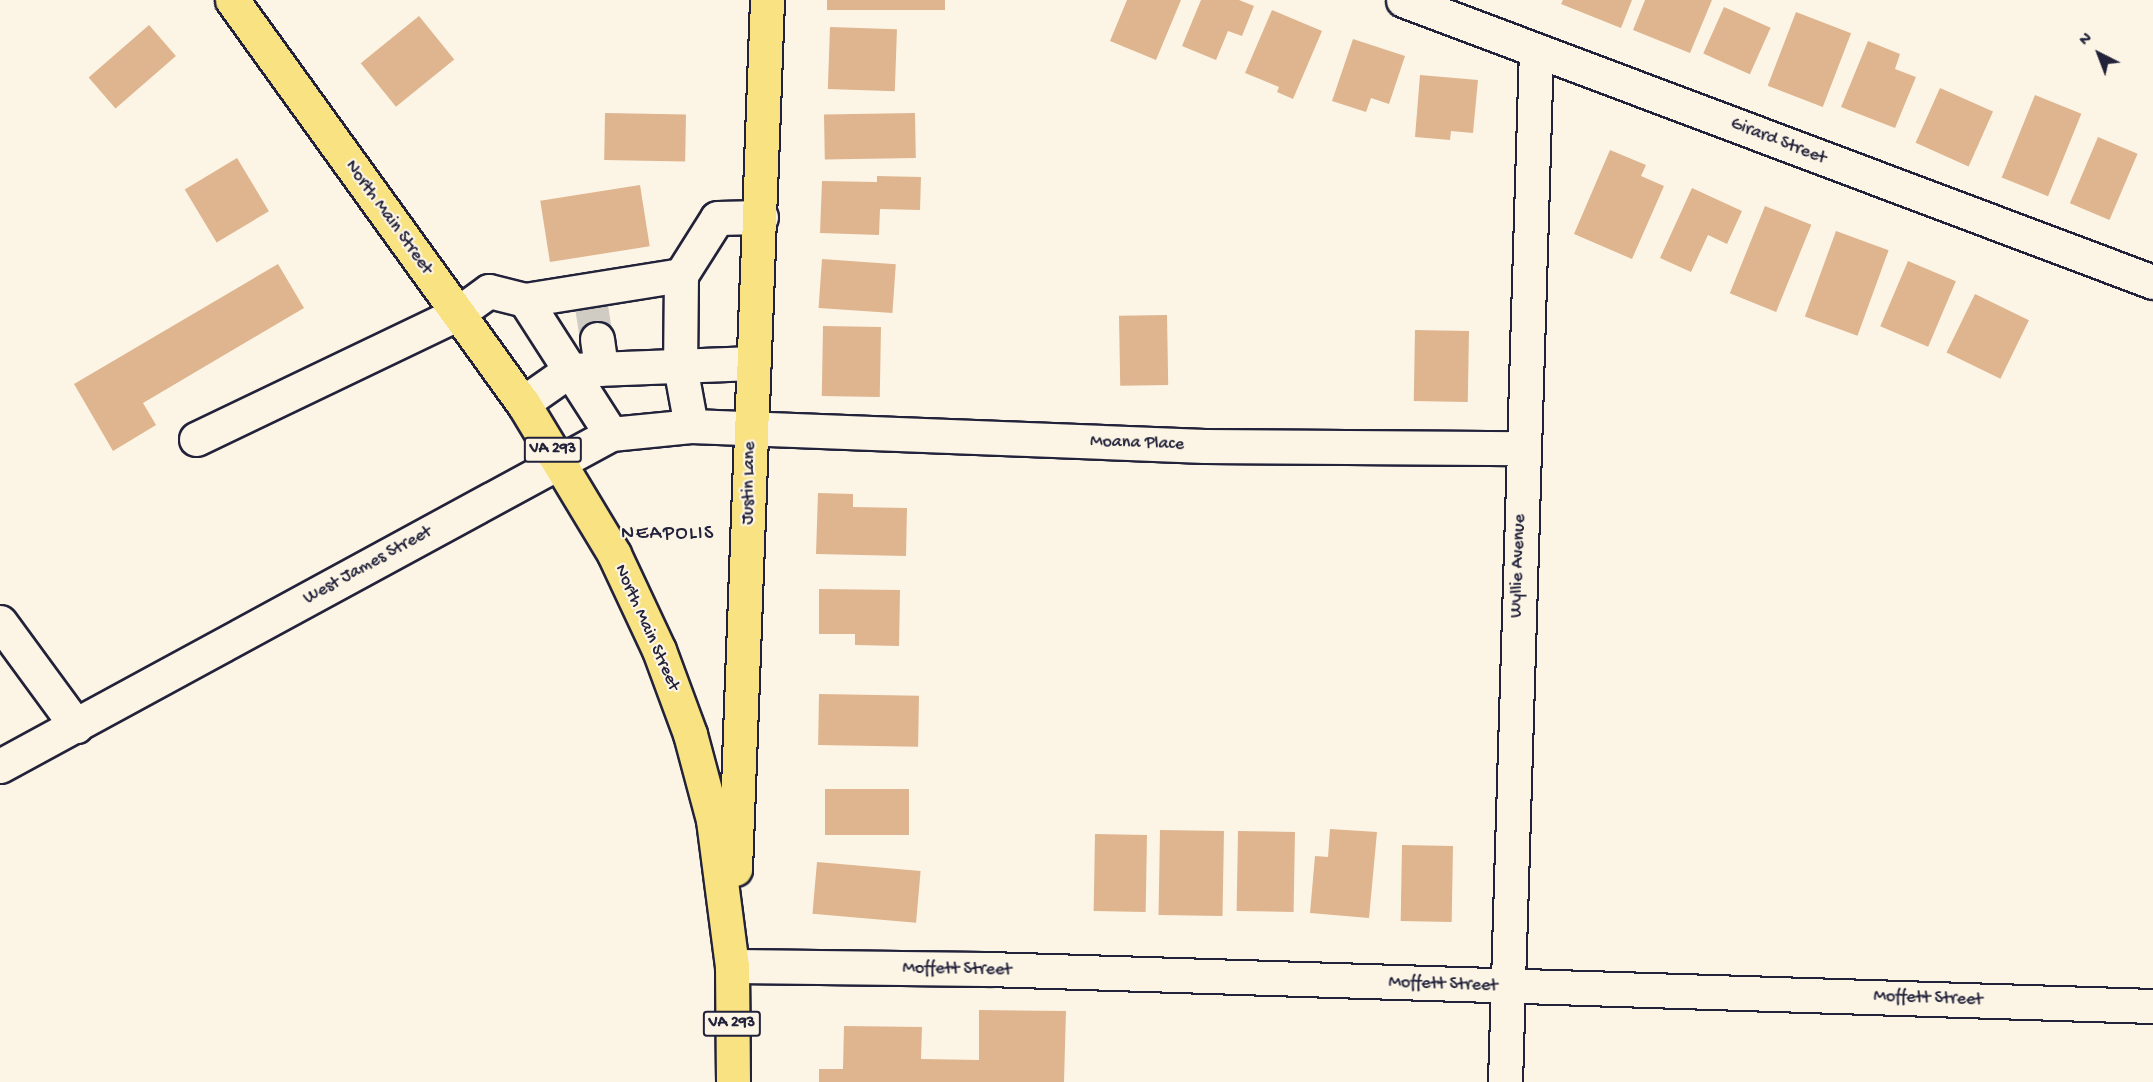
<!DOCTYPE html>
<style>
body{margin:0}
#map{position:relative;width:2153px;height:1082px;overflow:hidden;background:#fcf5e5;font-family:"Gochi Hand",sans-serif}
div>[style]{position:absolute}
.building>*{inset:0;background:#dfb58f;transform-origin:0 0}
.minor-tunnel>*{height:33px;margin-top:-16.5px;transform-origin:0;background:repeating-linear-gradient(90deg,#d0cbc3 0 33px,transparent 0 49px)}
.roads{filter:drop-shadow(2px 0 #22223b) drop-shadow(-2px 0 #22223b) drop-shadow(0 2px #22223b) drop-shadow(0 -2px #22223b)}
.minor>*{height:33px;margin:-16.5px;padding:0 16.5px;transform-origin:16.5px;border-radius:16.5px;background:#fcf5e5}
.major>*{height:33px;margin:-16.5px;padding:0 16.5px;transform-origin:16.5px;border-radius:16.5px;background:#f8e281}
span{translate:-50% -50%;white-space:nowrap;text-align:center;line-height:1.15;-webkit-text-stroke:4.5px #fcf5e5;paint-order:stroke}
.shield-label span{padding:2px 4px;background:#fcf5e5;border:2px solid;border-radius:4px;-webkit-text-stroke-width:0}
.shield-label{font-size:16px;color:#22223b;font-weight:700}
.street-label{font-size:18px;color:#22223b}
.neighbourhood-label{font-size:20px;color:#22223b;letter-spacing:1.5px}
.north{position:absolute;left:2069px;top:24px;width:60px;height:60px;-webkit-text-stroke:4px #fcf5e5;paint-order:stroke;rotate:318deg;font-size:16px;font-weight:700;line-height:24px;text-align:center;color:#22223b}
.north::after{content:'';display:block;margin:auto;width:21px;height:27px;background:#22223b;clip-path:polygon(50% 0,100% 100%,50% 72%,0 100%)}
</style>
<div id="map">
<div class="building">
<i style="left:827px;top:0;width:118px;height:10px"></i>
<i style="clip-path:polygon(1127px 0,1181px 0,1156px 60px,1110px 41px)"></i>
<i style="clip-path:polygon(1201px 0,1239px 0,1254px 6px,1242px 36px,1228px 31px,1216px 60px,1182px 46px)"></i>
<i style="clip-path:polygon(1563px 0,1632px 0,1621px 28px,1561px 4px)"></i>
<i style="clip-path:polygon(1645px 0,1712px 0,1690px 53px,1633px 30px)"></i>
<i style="left:1724px;top:7px;width:51px;height:51px;rotate:24deg"></i>
<i style="clip-path:polygon(1272px 10px,1322px 31px,1293px 99px,1277px 92px,1279px 87px,1245px 73px)"></i>
<i style="left:1796px;top:12px;width:59px;height:79px;rotate:21deg"></i>
<i style="left:419px;top:16px;width:56px;height:75px;rotate:51deg"></i>
<i style="left:149px;top:25px;width:41px;height:80px;rotate:49deg"></i>
<i style="left:830px;top:27px;width:67px;height:62px;rotate:2deg"></i>
<i style="clip-path:polygon(1353px 39px,1405px 56px,1389px 104px,1371px 98px,1366px 112px,1332px 101px)"></i>
<i style="clip-path:polygon(1868px 41px,1900px 54px,1895px 69px,1916px 77px,1895px 128px,1841px 107px)"></i>
<i style="clip-path:polygon(1420px 75px,1478px 80px,1473px 133px,1451px 131px,1450px 140px,1415px 137px)"></i>
<i style="left:1940px;top:88px;width:58px;height:60px;rotate:24deg"></i>
<i style="left:2035px;top:95px;width:50px;height:89px;rotate:22deg"></i>
<i style="left:605px;top:113px;width:81px;height:47px;rotate:1deg"></i>
<i style="left:915px;top:113px;width:45px;height:91px;rotate:89deg"></i>
<i style="left:2098px;top:137px;width:43px;height:72px;rotate:23deg"></i>
<i style="clip-path:polygon(1610px 150px,1646px 165px,1641px 176px,1664px 186px,1632px 259px,1574px 234px)"></i>
<i style="left:237px;top:158px;width:62px;height:61px;rotate:59deg"></i>
<i style="clip-path:polygon(877px 176px,921px 177px,920px 210px,880px 209px,879px 235px,820px 233px,822px 181px,877px 182px)"></i>
<i style="left:640px;top:185px;width:62px;height:101px;rotate:81deg"></i>
<i style="clip-path:polygon(1692px 188px,1742px 211px,1727px 244px,1708px 235px,1691px 272px,1660px 258px)"></i>
<i style="left:1765px;top:206px;width:50px;height:94px;rotate:22deg"></i>
<i style="left:1836px;top:231px;width:56px;height:91px;rotate:20deg"></i>
<i style="left:822px;top:259px;width:74px;height:49px;rotate:4deg"></i>
<i style="left:1908px;top:261px;width:52px;height:71px;rotate:23deg"></i>
<i style="clip-path:polygon(278px 264px,304px 308px,143px 403px,156px 425px,113px 451px,74px 384px)"></i>
<i style="left:1975px;top:294px;width:60px;height:65px;rotate:26deg"></i>
<i style="left:1167px;top:315px;width:70px;height:48px;rotate:89deg"></i>
<i style="left:823px;top:326px;width:58px;height:70px;rotate:1deg"></i>
<i style="left:1415px;top:330px;width:54px;height:71px;rotate:1deg"></i>
<i style="clip-path:polygon(818px 493px,853px 494px,853px 507px,907px 508px,906px 556px,816px 554px)"></i>
<i style="clip-path:polygon(819px 589px,900px 590px,899px 646px,855px 645px,855px 634px,819px 634px)"></i>
<i style="left:819px;top:694px;width:100px;height:51px;rotate:1deg"></i>
<i style="left:825px;top:789px;width:84px;height:46px"></i>
<i style="clip-path:polygon(1330px 829px,1377px 832px,1369px 918px,1310px 913px,1315px 856px,1328px 857px)"></i>
<i style="left:1160px;top:830px;width:64px;height:85px;rotate:1deg"></i>
<i style="left:1238px;top:831px;width:57px;height:80px;rotate:1deg"></i>
<i style="left:1095px;top:834px;width:52px;height:77px;rotate:1deg"></i>
<i style="left:1402px;top:845px;width:51px;height:76px;rotate:1deg"></i>
<i style="left:817px;top:862px;width:104px;height:52px;rotate:5deg"></i>
<i style="clip-path:polygon(979px 1010px,1066px 1011px,1064px 1082px,819px 1082px,819px 1069px,843px 1069px,844px 1026px,922px 1027px,921px 1059px,979px 1060px)"></i>
</div>
<div class="minor-tunnel">
<i style="left:591px;top:303px;width:36px;rotate:81deg"></i>
</div>
<div class="roads">
<div class="minor">
<i style="left:1403px;top:0;width:801px;rotate:20.61deg"></i>
<i style="left:681px;top:275px;width:91px;rotate:90.6deg"></i>
<i style="left:680px;top:366px;width:61px;rotate:79.6deg"></i>
<i style="left:525px;top:300px;width:159px;rotate:57.3deg"></i>
<i style="left:597px;top:339px;width:30px;rotate:82deg"></i>
<i style="left:523px;top:403px;width:57px;rotate:-35.1deg"></i>
<i style="left:570px;top:370px;width:184px;rotate:-2.2deg"></i>
<i style="left:196px;top:439px;width:289px;rotate:-25.6deg"></i>
<i style="left:457px;top:314px;width:39px;rotate:-36deg"></i>
<i style="left:489px;top:291px;width:37px;rotate:14deg"></i>
<i style="left:525px;top:300px;width:158px;rotate:-9.1deg"></i>
<i style="left:681px;top:275px;width:67px;rotate:-57.7deg"></i>
<i style="left:717px;top:218px;width:44px;rotate:-1.3deg"></i>
<i style="left:0;top:622px;width:129px;rotate:53.8deg"></i>
<i style="left:0;top:766px;width:695px;rotate:-28.52deg"></i>
<i style="left:611px;top:434px;width:80px;rotate:-5.7deg"></i>
<i style="left:691px;top:426px;width:514px;rotate:2.23deg"></i>
<i style="left:1205px;top:446px;width:318px;rotate:0.4deg"></i>
<i style="left:732px;top:966px;width:256px;rotate:0.7deg"></i>
<i style="left:988px;top:969px;width:1166px;rotate:1.82deg"></i>
<i style="left:1505px;top:1082px;width:1032px;rotate:-88.28deg"></i>
</div>
<div class="major">
<i style="left:232px;top:0;width:497px;rotate:54.2deg"></i>
<i style="left:523px;top:403px;width:176px;rotate:58.9deg"></i>
<i style="left:614px;top:554px;width:106px;rotate:64.9deg"></i>
<i style="left:659px;top:650px;width:90px;rotate:69.7deg"></i>
<i style="left:690px;top:734px;width:89px;rotate:75deg"></i>
<i style="left:713px;top:820px;width:147px;rotate:82.6deg"></i>
<i style="left:732px;top:966px;width:116px;rotate:89.5deg"></i>
<i style="left:735px;top:869px;width:870px;rotate:-87.89deg"></i>
</div>
</div>
<div class="shield-label">
<span style="left:553px;top:450px">VA 293</span>
<span style="left:732px;top:1024px">VA 293</span>
</div>
<div class="street-label">
<span style="left:1778px;top:142px;rotate:21deg">Girard Street</span>
<span style="left:388px;top:218px;rotate:54deg">North Main Street</span>
<span style="left:1137px;top:444px;rotate:2deg">Moana Place</span>
<span style="left:750px;top:483px;rotate:-89deg">Justin Lane</span>
<span style="left:368px;top:566px;rotate:-29deg">West James Street</span>
<span style="left:1519px;top:566px;rotate:-88deg">Wyllie Avenue</span>
<span style="left:646px;top:628px;rotate:66deg">North Main Street</span>
<span style="left:957px;top:970px;rotate:1deg">Moffett Street</span>
<span style="left:1443px;top:985px;rotate:2deg">Moffett Street</span>
<span style="left:1928px;top:999px;rotate:2deg">Moffett Street</span>
</div>
<div class="neighbourhood-label">
<span style="left:668px;top:534px">NEAPOLIS</span>
</div>
<div class="north">N</div>
</div>
